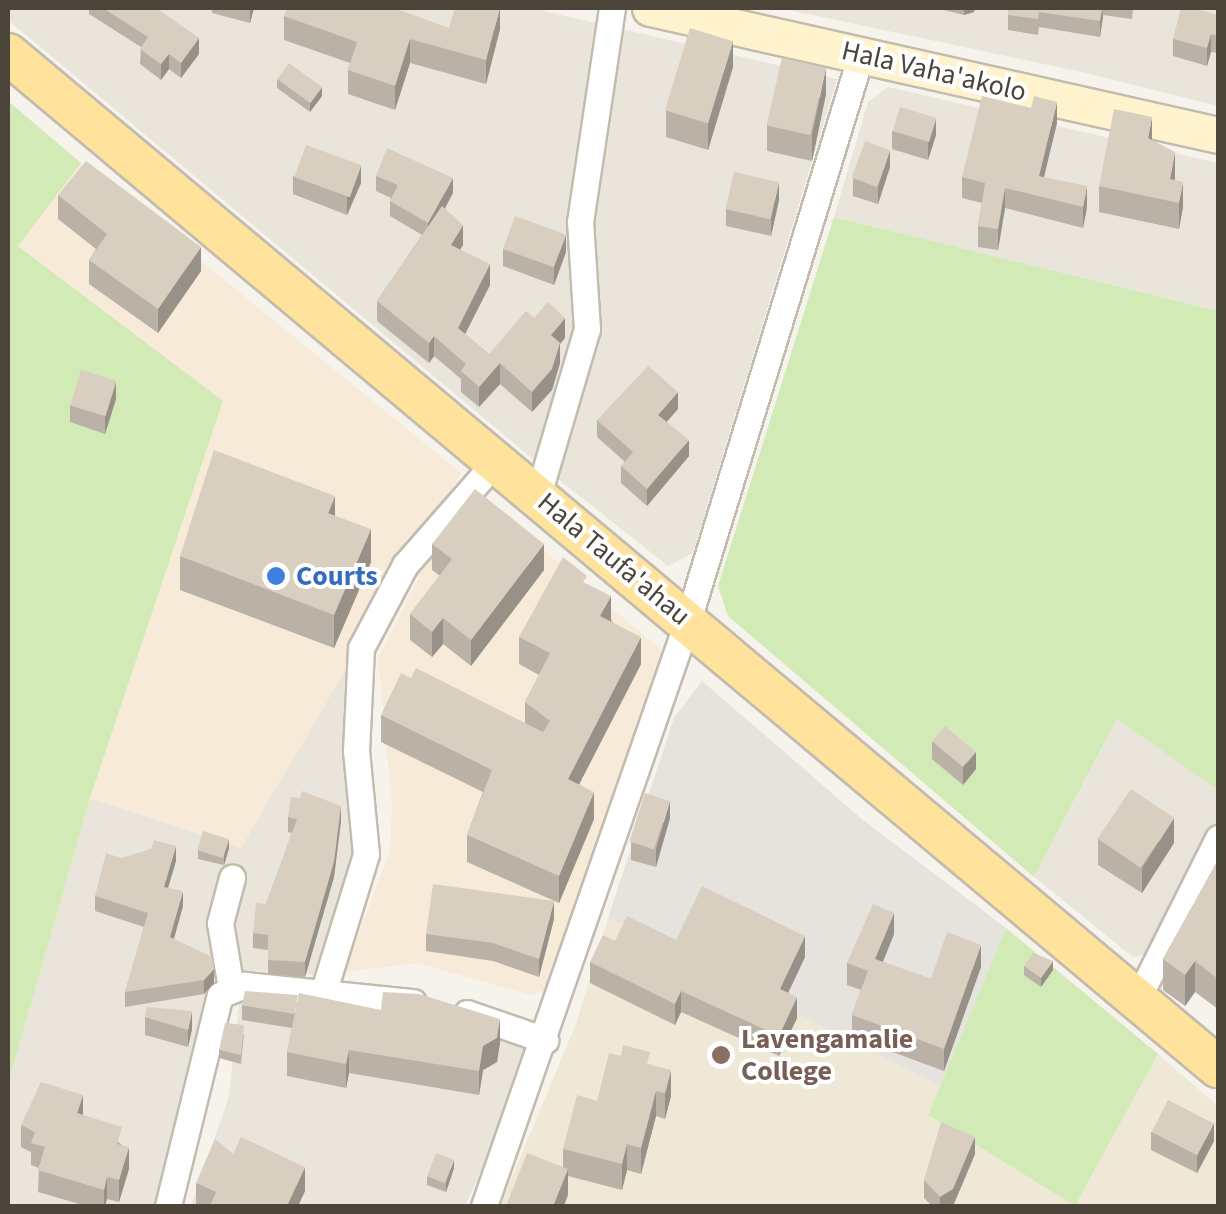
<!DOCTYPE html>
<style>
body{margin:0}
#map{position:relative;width:1226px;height:1214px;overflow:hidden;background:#f6f3ec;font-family:"Source Sans 3",sans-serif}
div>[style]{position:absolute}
.residential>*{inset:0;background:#eae5da}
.commercial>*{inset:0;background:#f7ead8}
.industrial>*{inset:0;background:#e6e2dd}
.education>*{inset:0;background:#efe8d6}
.green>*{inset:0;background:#d2eab5}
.roads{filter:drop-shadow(2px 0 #c2bbae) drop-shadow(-2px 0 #c2bbae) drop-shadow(0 2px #c2bbae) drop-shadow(0 -2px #c2bbae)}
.street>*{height:25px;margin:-12.5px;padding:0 12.5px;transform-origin:12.5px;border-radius:12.5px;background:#fff}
.secondary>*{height:35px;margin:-17.5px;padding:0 17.5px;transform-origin:17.5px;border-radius:17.5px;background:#fff3cd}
.primary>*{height:40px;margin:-20px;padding:0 20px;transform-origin:20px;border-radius:20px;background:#ffe39c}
.wall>*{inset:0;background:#bab2a6}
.shaded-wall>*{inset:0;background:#979187}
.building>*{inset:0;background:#d8cfc1;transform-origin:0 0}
.dots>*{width:28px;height:28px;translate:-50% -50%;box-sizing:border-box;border:5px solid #fff;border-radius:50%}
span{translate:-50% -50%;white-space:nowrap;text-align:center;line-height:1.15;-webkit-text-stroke:8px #fff;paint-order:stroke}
.street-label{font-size:28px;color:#4b4439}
.shop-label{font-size:28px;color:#366cbe;font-weight:700}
.left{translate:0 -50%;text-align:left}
.education-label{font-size:28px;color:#785e54;font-weight:700}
.frame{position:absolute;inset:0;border:10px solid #4b4439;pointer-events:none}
</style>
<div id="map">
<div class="residential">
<i style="clip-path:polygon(8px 8px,531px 8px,837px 79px,693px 553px,668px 566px,528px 455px,8px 20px)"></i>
<i style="clip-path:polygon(780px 8px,1218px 8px,1218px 106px,1086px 73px)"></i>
<i style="clip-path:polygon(888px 87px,1218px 163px,1218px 311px,834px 217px,868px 102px)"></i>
<i style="clip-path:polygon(353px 656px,362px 851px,315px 975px,217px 968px,160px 1206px,8px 1206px,8px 1084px,90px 798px,241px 847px)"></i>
<i style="clip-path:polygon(1118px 718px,1218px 790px,1218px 827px,1151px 954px,1133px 957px,1034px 877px)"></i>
<i style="clip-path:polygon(240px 996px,543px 1035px,465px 1206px,191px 1206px,229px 1096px)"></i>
</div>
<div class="commercial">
<i style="clip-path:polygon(81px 163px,461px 473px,241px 848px,90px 798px,223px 401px,17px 245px)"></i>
<i style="clip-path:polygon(477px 494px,667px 655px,557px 986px,531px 995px,417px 963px,344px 972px,390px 851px,392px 805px,378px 657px,430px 555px)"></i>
</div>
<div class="industrial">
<i style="clip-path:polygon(702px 681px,863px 820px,1006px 928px,940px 1086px,608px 918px,674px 718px)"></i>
</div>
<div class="education">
<i style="clip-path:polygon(608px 918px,940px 1086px,928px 1115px,1075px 1206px,500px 1206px,576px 1024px)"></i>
<i style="clip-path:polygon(1158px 1054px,1218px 1106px,1218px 1206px,1075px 1206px)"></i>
</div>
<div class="green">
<i style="clip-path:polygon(8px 101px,81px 163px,18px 246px,223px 401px,90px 798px,8px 1084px)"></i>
<i style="clip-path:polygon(834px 217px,1218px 311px,1218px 790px,1117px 719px,1034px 877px,728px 616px,718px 586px)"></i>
<i style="clip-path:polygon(1006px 928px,1158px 1054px,1075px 1206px,928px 1115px)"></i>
</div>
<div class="roads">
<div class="street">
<i style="left:538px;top:495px;width:173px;rotate:-73.6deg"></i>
<i style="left:587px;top:329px;width:107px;rotate:-93.7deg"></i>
<i style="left:580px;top:222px;width:216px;rotate:-81.5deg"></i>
<i style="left:231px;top:988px;width:66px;rotate:-99.6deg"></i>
<i style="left:220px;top:923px;width:47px;rotate:-75.1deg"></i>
<i style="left:324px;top:990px;width:142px;rotate:-72.8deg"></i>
<i style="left:366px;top:854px;width:103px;rotate:-95.5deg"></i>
<i style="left:356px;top:751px;width:103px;rotate:-87.2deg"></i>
<i style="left:361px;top:648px;width:94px;rotate:-62.1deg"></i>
<i style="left:405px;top:565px;width:138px;rotate:-48.8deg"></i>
<i style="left:1138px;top:998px;width:179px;rotate:-63.4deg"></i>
<i style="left:467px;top:1013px;width:83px;rotate:19.1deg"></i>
<i style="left:168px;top:1206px;width:217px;rotate:-76.2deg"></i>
<i style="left:220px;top:995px;width:27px;rotate:-22deg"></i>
<i style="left:245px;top:985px;width:169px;rotate:5.8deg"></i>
<i style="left:484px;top:1206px;width:620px;rotate:-70.81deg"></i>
<i style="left:688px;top:620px;width:591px;rotate:-72.98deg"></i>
</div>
<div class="secondary">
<i style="left:650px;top:8px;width:582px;rotate:12.6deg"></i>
</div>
<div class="primary">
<i style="left:8px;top:54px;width:1578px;rotate:39.94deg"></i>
</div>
</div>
<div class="wall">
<i style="clip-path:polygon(89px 8px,156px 8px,199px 54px,181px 78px,169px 69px,161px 80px,140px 64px,141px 47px,89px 14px)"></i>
<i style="clip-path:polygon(212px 8px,254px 8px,250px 23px,212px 13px)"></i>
<i style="clip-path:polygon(936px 8px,975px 8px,974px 12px,964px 15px)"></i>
<i style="clip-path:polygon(1008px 8px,1133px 8px,1132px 19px,1103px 15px,1100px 37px,1039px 27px,1038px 35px,1008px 30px)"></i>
<i style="clip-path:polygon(1218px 15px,1218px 53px,1211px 52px,1207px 66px,1173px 56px,1173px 39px)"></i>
<i style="clip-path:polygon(284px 16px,449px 28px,500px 29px,486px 84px,410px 63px,395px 110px,348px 94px,348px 70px,350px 63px,284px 40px)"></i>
<i style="clip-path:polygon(733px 67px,708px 150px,666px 137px,666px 111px)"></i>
<i style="clip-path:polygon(277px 79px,322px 96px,310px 112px,277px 88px)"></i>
<i style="clip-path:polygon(826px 94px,812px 161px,767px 151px,767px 125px)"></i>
<i style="clip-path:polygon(1057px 123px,1044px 177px,1087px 207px,1083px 228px,1005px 208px,998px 250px,978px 247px,978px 226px,982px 203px,962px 198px,962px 177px)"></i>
<i style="clip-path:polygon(892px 131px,936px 135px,928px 160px,892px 149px)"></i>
<i style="clip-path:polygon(1152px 140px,1175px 180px,1183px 207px,1179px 229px,1099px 212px,1099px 186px)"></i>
<i style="clip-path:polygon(890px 167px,878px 204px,853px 196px,853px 178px)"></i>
<i style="clip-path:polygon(293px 176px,361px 183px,347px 215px,293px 194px)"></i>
<i style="clip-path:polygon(376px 176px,453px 193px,445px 209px,463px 245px,460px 249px,490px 285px,465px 334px,489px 354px,534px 318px,565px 338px,560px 344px,560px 363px,552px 390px,532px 412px,500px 384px,479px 407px,461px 392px,461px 379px,434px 356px,429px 363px,377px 321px,377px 301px,422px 235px,390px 216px,390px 201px,391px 198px,376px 191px)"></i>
<i style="clip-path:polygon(58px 195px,201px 271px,158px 333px,89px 284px,89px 260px,96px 249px,58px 219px)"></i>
<i style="clip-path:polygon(779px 200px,771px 236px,726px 226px,726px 209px)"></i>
<i style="clip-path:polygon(503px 249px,566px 252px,554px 285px,503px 266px)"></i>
<i style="clip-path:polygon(116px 399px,105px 434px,70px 422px,70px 405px)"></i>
<i style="clip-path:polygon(678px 409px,667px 422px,689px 456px,647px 506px,621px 483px,621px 466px,625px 462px,597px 437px,597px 420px)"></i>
<i style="clip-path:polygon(432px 544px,544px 570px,471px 666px,443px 644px,432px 657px,410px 640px,410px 614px,440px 576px,432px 570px)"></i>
<i style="clip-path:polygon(180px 556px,371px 562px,334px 648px,180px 590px)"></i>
<i style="clip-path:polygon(587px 584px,641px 664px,579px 784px,594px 819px,559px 903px,467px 862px,467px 835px,483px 792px,381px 742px,381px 715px,525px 723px,525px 702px,539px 675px,519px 664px,519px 637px)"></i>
<i style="clip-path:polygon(932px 741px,976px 769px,963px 785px,932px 759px)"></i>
<i style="clip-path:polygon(288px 817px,341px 821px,334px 877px,305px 977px,268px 974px,268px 950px,253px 948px,253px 933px,266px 904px,292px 833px,288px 832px)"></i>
<i style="clip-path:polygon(670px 818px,656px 867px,631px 860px,631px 842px)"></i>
<i style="clip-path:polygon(1098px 839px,1174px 843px,1142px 893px,1098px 865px)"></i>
<i style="clip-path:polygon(229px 848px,224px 865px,198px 859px,198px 850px)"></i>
<i style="clip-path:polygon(121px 858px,176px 861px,168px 888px,183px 906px,174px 939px,214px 983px,204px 994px,125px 1007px,125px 992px,144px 927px,95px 911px,95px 896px)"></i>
<i style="clip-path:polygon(1218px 860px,1218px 1009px,1195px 992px,1185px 1006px,1163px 990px,1163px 959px)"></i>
<i style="clip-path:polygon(554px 919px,539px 977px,493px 961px,426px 951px,426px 934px)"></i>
<i style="clip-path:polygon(894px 934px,883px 962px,931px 979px,981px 967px,944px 1071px,852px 1037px,852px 1015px,861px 990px,847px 985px,847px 963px)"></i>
<i style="clip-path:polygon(676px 940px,805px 957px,788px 993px,797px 1018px,779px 1056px,681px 1012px,675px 1025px,590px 983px,590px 962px,615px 941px)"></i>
<i style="clip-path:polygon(1024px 966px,1053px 970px,1041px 987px,1024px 975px)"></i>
<i style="clip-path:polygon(242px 1005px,500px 1043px,497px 1062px,483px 1070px,479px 1095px,349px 1073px,346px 1088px,287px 1076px,287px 1052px,292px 1028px,242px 1020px)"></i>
<i style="clip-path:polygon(145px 1017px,192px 1029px,188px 1047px,145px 1035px)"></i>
<i style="clip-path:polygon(244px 1034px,241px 1064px,219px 1058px,219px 1050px)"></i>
<i style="clip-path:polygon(650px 1064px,671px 1096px,665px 1119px,656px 1116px,641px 1174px,627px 1170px,622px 1190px,568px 1176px,568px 1195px,563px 1167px,563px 1149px,597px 1101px)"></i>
<i style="clip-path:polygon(83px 1115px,122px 1145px,129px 1169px,119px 1202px,107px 1199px,105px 1206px,86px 1206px,38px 1192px,39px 1168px,31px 1165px,31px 1152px,21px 1147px,21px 1125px)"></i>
<i style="clip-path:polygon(1151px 1132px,1214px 1141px,1197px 1173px,1151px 1150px)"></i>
<i style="clip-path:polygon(233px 1154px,305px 1191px,298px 1206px,196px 1206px,196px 1183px)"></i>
<i style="clip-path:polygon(975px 1154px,953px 1206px,932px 1206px,924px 1198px,924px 1180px)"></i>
<i style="clip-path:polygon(454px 1168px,446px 1192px,427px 1185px,427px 1176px)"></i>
</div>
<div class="shaded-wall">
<i style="clip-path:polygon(250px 8px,254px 8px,250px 23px)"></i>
<i style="clip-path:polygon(500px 8px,500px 29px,486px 84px,486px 60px)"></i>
<i style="clip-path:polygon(964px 8px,975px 8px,974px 12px,964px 15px)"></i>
<i style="clip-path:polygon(1102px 8px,1103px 17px,1100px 37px,1100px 21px)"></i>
<i style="clip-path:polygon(1211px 34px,1211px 52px,1207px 66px,1207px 48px)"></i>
<i style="clip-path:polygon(199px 38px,199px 54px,181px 78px,181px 63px)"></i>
<i style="clip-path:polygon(410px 39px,410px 63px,395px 110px,395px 86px)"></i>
<i style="clip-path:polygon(733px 41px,733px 67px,708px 150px,708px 124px)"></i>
<i style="clip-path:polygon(169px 54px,169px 69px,161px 80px,161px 64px)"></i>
<i style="clip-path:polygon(826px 68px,826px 94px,812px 161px,812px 135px)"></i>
<i style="clip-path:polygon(322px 87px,322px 96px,310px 112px,310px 103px)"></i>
<i style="clip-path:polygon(1057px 102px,1057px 123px,1039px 197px,1039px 176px)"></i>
<i style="clip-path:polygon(1152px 117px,1152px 143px,1148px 138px)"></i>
<i style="clip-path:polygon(936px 118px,936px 135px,928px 160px,928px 143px)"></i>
<i style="clip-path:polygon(890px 150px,890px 167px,878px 204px,878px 187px)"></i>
<i style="clip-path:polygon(1175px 152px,1175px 178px,1170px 205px,1170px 179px)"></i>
<i style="clip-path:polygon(361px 165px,361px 183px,347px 215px,347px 198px)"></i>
<i style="clip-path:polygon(453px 178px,453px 193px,428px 238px,428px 223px)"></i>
<i style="clip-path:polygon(779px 182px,779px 200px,771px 236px,771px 219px)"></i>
<i style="clip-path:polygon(1183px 182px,1183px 207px,1179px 229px,1179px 203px)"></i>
<i style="clip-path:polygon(1087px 186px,1087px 207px,1083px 228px,1083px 207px)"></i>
<i style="clip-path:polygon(1005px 188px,1005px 208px,998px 250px,998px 229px)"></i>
<i style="clip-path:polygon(463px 225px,463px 245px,451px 265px,451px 245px)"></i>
<i style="clip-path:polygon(566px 235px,566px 252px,554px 285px,554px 267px)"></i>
<i style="clip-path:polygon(201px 247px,201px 271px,158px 333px,158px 309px)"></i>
<i style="clip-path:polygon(490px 264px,490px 285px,458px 348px,458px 328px)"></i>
<i style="clip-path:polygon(565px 318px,565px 338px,560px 344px,560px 363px,552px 390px,532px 412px,532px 392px,551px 335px)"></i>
<i style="clip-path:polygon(434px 336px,434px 356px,429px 363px,429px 343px)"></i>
<i style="clip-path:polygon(500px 363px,500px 384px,479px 407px,479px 387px)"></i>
<i style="clip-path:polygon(116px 381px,116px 399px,105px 434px,105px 416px)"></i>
<i style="clip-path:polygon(678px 392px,678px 409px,658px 431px,658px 415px)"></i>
<i style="clip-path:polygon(689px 440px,689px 456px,647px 506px,647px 489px)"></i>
<i style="clip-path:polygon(335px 496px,335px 530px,328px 513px)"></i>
<i style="clip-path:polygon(371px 529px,371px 562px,334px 648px,334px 615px)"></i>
<i style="clip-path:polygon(544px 544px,544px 570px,471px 666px,471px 640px)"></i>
<i style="clip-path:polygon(611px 596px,611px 623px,600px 616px)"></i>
<i style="clip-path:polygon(443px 618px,443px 644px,432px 657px,432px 632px)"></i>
<i style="clip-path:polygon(641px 637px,641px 664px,568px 806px,568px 779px)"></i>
<i style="clip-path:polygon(976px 752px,976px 769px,963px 785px,963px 767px)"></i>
<i style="clip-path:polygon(594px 792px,594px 819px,559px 903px,559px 876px)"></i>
<i style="clip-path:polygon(670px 801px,670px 818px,656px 867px,656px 849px)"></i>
<i style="clip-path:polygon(341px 806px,341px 821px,334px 877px,305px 977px,305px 962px)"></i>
<i style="clip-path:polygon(1174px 818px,1174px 843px,1142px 893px,1142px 868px)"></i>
<i style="clip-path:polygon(229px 839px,229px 848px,224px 865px,224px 856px)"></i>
<i style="clip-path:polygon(176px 846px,176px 861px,164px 901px,164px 887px)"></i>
<i style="clip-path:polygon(183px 891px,183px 906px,170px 952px,170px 937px)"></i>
<i style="clip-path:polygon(554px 901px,554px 919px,539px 977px,539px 959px)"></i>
<i style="clip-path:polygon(894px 913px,894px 934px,875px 981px,875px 959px)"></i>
<i style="clip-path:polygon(805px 936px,805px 957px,780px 1010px,780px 989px)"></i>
<i style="clip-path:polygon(981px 945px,981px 967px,944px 1071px,944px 1049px)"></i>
<i style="clip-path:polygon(1053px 961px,1053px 970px,1041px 987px,1041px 978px)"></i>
<i style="clip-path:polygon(1195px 961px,1195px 992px,1185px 1006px,1185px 975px)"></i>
<i style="clip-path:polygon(214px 969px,214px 983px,204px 994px,204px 980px)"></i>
<i style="clip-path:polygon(681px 991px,681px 1012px,675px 1025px,675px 1004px)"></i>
<i style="clip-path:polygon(797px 997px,797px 1018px,779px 1056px,779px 1036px)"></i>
<i style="clip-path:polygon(192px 1011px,192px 1029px,188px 1047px,188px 1030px)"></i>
<i style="clip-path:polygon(500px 1019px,500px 1043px,497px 1062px,483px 1070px,479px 1095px,479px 1071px,483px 1046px)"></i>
<i style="clip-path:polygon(349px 1050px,349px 1073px,346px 1088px,346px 1064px)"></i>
<i style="clip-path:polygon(671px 1070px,671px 1096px,665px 1119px,665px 1093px)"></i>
<i style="clip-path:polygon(656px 1091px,656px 1116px,641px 1174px,641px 1148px)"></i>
<i style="clip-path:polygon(83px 1095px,83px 1117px,77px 1113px)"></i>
<i style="clip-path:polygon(1214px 1123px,1214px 1141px,1197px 1173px,1197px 1156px)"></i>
<i style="clip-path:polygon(975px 1137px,975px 1154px,953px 1206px,940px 1206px,940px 1197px)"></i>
<i style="clip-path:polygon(627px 1144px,627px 1170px,622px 1190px,622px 1164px)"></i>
<i style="clip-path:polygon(129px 1147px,129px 1169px,119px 1202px,119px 1180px)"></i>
<i style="clip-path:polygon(454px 1160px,454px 1168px,446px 1192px,446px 1183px)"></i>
<i style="clip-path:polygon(305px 1167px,305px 1191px,298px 1206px,287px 1206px)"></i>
<i style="clip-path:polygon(568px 1169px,568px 1195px,564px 1206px,553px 1206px)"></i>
<i style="clip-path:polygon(107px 1177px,107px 1199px,105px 1206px,104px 1206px,104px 1190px)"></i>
</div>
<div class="building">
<i style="clip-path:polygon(103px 8px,156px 8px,199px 38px,181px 63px,169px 54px,161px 64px,140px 49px,148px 37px)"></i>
<i style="clip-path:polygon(287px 8px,394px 8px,449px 28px,455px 8px,500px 8px,486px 60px,410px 39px,395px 86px,348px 70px,357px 42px,284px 16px)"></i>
<i style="clip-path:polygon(1008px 8px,1102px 8px,1100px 21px,1039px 12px,1038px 19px,1008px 15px)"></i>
<i style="clip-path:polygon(1181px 8px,1192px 8px,1218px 15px,1218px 36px,1211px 34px,1207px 48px,1173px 39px)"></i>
<i style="left:690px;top:28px;width:45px;height:86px;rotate:17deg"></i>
<i style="left:782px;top:58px;width:45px;height:69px;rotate:13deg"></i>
<i style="left:289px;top:63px;width:41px;height:20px;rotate:36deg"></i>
<i style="clip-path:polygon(982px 96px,1031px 108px,1034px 96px,1057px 102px,1039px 176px,1087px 186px,1083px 207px,1005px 188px,998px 229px,978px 226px,985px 183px,962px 177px)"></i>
<i style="left:900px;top:107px;width:38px;height:25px;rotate:17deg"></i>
<i style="clip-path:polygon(1114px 109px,1152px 117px,1148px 138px,1175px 152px,1170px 179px,1183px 182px,1179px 203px,1099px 186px)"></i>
<i style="left:865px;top:141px;width:27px;height:39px;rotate:20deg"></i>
<i style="left:306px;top:145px;width:59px;height:34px;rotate:20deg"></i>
<i style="clip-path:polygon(387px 148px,453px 178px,428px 223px,390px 201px,398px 185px,376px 176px)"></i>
<i style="clip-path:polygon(86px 161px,201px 247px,158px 309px,89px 260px,107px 234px,58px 195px)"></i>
<i style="left:734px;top:172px;width:46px;height:38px;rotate:13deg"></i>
<i style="clip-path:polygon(442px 206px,463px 225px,451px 245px,490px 264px,458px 328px,489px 354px,526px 311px,534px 318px,548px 302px,565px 318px,551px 335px,560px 343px,552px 369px,532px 392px,500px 363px,479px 387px,461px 371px,466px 364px,434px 336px,429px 343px,377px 301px)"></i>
<i style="left:515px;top:216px;width:54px;height:35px;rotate:20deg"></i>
<i style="clip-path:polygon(648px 366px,678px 392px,658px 415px,689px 440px,647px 489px,621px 466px,633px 452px,597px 420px)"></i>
<i style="left:81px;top:370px;width:37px;height:37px;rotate:17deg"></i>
<i style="clip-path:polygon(214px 450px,335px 496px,328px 513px,371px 529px,334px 615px,180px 556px)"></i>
<i style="clip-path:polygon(475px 489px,544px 544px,471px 640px,443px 618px,432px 632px,410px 614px,452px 559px,432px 544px)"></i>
<i style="clip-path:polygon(563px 557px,587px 576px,583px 582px,611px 596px,600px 616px,641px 637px,568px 779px,594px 792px,559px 876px,467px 835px,492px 770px,381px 715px,401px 673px,411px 678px,416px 668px,543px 732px,550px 721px,525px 702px,550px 653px,519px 637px)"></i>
<i style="left:945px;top:726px;width:40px;height:20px;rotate:40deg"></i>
<i style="left:1131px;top:789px;width:52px;height:60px;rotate:34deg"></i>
<i style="clip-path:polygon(302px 791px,341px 806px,334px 862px,305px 962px,268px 960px,268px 935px,253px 933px,256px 903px,266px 904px,297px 819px,288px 817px,291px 797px,300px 798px)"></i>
<i style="left:645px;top:793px;width:26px;height:51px;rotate:18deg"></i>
<i style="left:203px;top:831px;width:27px;height:20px;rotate:17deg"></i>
<i style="clip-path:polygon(154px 840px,176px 846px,164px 887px,183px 891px,170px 937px,212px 957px,214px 969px,204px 980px,125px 992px,148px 913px,95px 896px,106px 853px,121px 858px,151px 849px)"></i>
<i style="clip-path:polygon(1218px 860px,1218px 979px,1195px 961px,1185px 975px,1163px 959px)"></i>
<i style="clip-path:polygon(433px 884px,554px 901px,539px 959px,493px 943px,426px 934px)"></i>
<i style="clip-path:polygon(702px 886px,805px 936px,780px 989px,797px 997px,779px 1036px,681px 991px,675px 1004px,590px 962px,603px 935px,615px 941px,627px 916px,676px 940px)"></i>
<i style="clip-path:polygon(873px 904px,894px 913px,875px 959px,931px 979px,947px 932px,981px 945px,944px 1049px,852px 1015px,868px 971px,847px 963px)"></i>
<i style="clip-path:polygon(1033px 953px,1053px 961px,1041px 978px,1024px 966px)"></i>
<i style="clip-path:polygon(245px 991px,298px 995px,294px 1014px,242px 1005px)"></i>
<i style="clip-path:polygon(383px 992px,419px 994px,500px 1019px,497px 1038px,483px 1046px,479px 1071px,349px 1050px,346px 1064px,287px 1052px,299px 993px,381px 1010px)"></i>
<i style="clip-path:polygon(147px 1007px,192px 1011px,188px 1030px,145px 1017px)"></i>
<i style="clip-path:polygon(225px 1023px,244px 1025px,241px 1055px,219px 1050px)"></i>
<i style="clip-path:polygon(623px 1045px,650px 1052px,647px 1064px,671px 1070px,665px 1093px,656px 1091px,641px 1148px,627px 1144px,622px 1164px,563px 1149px,577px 1095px,597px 1101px,609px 1053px,621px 1056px)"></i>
<i style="clip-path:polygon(41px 1082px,83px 1095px,77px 1113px,122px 1127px,117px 1144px,129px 1147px,119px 1180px,107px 1177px,104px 1190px,38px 1170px,45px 1147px,31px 1143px,35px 1132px,21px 1125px)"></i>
<i style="left:1168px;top:1100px;width:51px;height:36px;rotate:27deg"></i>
<i style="clip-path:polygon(941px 1122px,975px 1137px,953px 1189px,940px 1197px,924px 1180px)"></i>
<i style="clip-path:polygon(241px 1137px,305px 1167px,287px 1206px,210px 1206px,216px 1192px,196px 1183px,215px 1139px,233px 1154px)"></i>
<i style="left:436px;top:1153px;width:19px;height:25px;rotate:21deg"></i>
<i style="clip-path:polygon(527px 1153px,568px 1169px,553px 1206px,506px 1206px)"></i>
</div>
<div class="dots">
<i style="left:276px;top:576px;background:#3f7fe0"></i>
<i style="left:721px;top:1055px;background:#8d6e63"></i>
</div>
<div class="street-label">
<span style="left:934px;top:71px;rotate:13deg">Hala Vaha'akolo</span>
<span style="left:614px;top:559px;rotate:40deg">Hala Taufa'ahau</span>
</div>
<div class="shop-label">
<span class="left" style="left:296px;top:576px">Courts</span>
</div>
<div class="education-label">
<span class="left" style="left:741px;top:1055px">Lavengamalie<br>College</span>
</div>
<div class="frame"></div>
</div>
